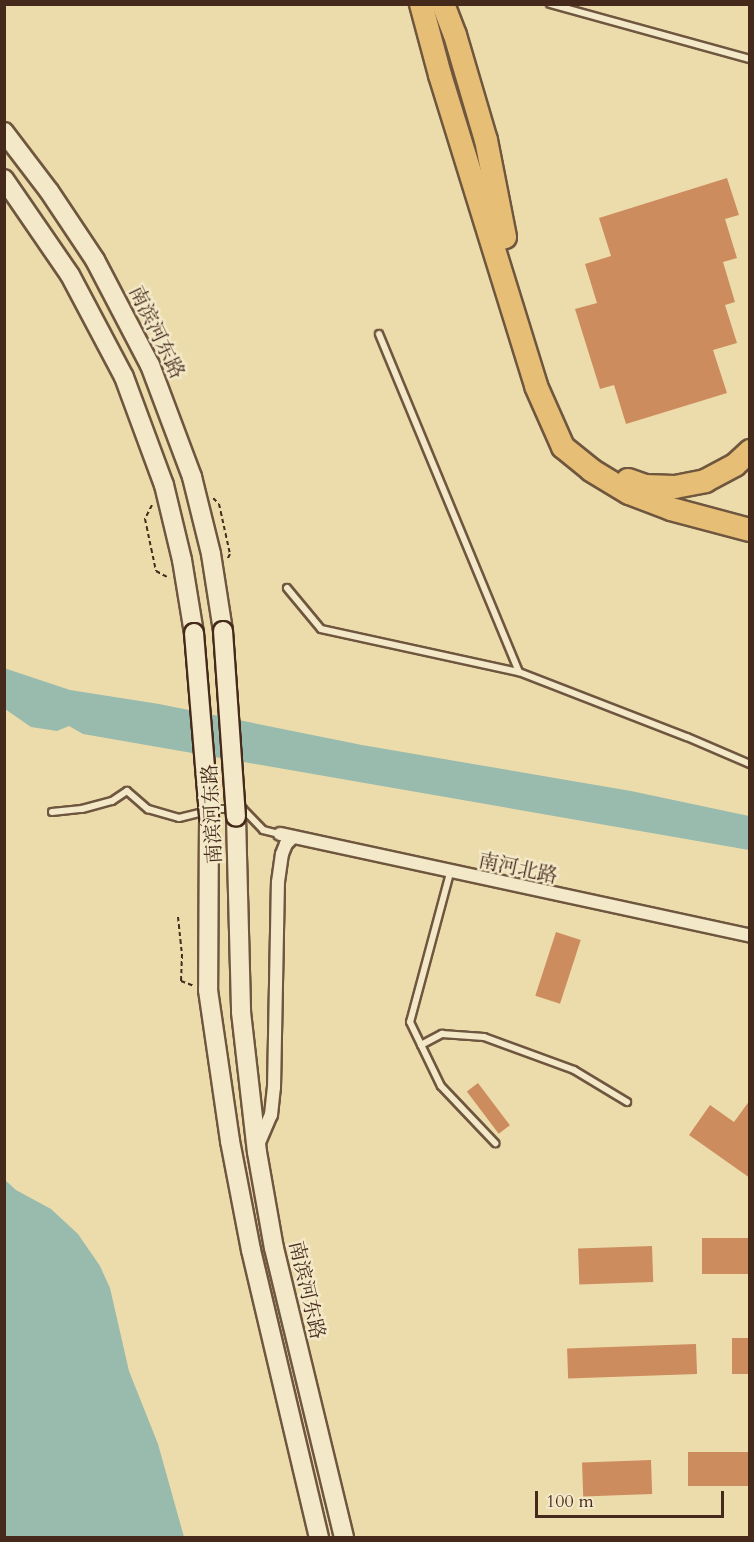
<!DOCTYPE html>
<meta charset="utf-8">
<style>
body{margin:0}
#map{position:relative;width:754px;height:1542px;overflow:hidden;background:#ecdcab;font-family:Cardo,"Noto Serif SC",serif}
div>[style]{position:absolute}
.water>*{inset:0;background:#99bbae}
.building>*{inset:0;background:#cd8c5e;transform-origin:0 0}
.path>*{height:2px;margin-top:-1px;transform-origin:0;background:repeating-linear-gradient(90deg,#452a1b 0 4.5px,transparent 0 7.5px)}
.roads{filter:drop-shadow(2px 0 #6f563f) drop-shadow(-2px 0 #6f563f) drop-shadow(0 2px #6f563f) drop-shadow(0 -2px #6f563f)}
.service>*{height:6px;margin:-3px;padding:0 3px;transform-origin:3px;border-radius:3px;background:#f3e8c8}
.minor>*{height:12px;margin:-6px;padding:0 6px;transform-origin:6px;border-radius:6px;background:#f3e8c8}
.secondary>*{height:18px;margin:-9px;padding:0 9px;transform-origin:9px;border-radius:9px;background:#f3e8c8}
.motorway>*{height:22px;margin:-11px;padding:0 11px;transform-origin:11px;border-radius:11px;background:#e6be76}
.bridges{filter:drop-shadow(2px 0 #452a1b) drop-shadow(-2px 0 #452a1b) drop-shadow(0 2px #452a1b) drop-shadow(0 -2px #452a1b)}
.secondary-bridge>*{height:18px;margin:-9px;padding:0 9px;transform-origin:9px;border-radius:9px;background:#f3e8c8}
span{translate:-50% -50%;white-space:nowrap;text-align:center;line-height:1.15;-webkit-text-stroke:5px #f3e8c8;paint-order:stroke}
.street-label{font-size:20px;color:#452a1b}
.frame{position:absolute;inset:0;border:6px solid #452a1b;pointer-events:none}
.scale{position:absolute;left:535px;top:1491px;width:189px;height:27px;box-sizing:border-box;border:3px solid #452a1b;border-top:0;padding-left:8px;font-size:18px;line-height:21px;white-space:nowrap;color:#452a1b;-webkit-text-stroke:4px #f3e8c8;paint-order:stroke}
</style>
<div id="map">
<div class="water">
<i style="clip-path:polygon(4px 668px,70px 690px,159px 704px,362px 745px,631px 791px,749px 816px,749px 850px,83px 734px,69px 726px,57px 731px,31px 727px,5px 709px)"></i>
<i style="clip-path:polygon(5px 1180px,16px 1190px,51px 1209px,78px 1234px,100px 1266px,110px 1288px,129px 1371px,158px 1444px,184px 1537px,5px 1537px)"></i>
</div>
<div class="building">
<i style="clip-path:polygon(727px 178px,739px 215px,725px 219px,737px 258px,723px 262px,735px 302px,725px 305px,737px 343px,713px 350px,727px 393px,626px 424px,614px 385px,600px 389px,575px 309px,597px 303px,585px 264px,611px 256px,599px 218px)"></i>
<i style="left:556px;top:932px;width:26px;height:67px;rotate:18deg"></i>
<i style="left:478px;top:1083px;width:53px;height:14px;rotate:53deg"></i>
<i style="clip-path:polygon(750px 1100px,750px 1178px,689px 1135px,710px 1105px,734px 1122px)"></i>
<i style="left:750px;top:1238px;width:36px;height:48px;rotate:90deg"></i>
<i style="left:652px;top:1246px;width:36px;height:74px;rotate:88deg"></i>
<i style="left:732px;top:1338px;width:18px;height:36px"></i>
<i style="left:696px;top:1344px;width:30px;height:129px;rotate:88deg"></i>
<i style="left:750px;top:1452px;width:34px;height:62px;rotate:90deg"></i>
<i style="left:651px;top:1460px;width:34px;height:69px;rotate:88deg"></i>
</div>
<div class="path">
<i style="left:213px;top:498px;width:8px;rotate:45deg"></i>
<i style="left:219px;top:504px;width:51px;rotate:77.6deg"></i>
<i style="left:230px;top:554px;width:7px;rotate:117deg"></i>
<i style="left:152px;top:505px;width:16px;rotate:117deg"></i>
<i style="left:145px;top:519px;width:53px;rotate:78.1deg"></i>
<i style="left:156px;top:571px;width:15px;rotate:28deg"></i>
<i style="left:178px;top:917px;width:37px;rotate:84deg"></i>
<i style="left:182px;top:954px;width:27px;rotate:92deg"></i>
<i style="left:181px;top:981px;width:14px;rotate:21deg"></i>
</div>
<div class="roads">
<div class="service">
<i style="left:550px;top:4px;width:207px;rotate:15.4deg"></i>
<i style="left:379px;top:334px;width:366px;rotate:67.5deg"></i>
<i style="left:287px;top:588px;width:53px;rotate:50.3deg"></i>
<i style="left:321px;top:629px;width:203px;rotate:12.3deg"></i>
<i style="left:519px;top:672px;width:180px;rotate:21.2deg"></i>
<i style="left:687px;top:737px;width:69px;rotate:23.2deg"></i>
<i style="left:52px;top:812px;width:30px;rotate:-6deg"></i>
<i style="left:82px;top:809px;width:31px;rotate:-15deg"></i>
<i style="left:112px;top:801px;width:18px;rotate:-34deg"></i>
<i style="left:127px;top:791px;width:28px;rotate:41deg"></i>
<i style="left:148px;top:809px;width:32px;rotate:16deg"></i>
<i style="left:179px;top:818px;width:37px;rotate:-14deg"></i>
<i style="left:215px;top:809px;width:28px"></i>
<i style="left:243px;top:809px;width:29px;rotate:46deg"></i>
<i style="left:263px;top:830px;width:16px;rotate:14deg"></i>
<i style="left:450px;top:873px;width:154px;rotate:105deg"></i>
<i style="left:410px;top:1022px;width:71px;rotate:64.2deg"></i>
<i style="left:441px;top:1086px;width:79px;rotate:46.5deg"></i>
<i style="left:421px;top:1045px;width:24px;rotate:-28deg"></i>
<i style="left:442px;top:1034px;width:42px;rotate:4.1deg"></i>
<i style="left:484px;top:1037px;width:96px;rotate:20.1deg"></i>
<i style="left:574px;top:1070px;width:62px;rotate:31.1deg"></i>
</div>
<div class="minor">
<i style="left:280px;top:834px;width:481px;rotate:12.2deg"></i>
<i style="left:258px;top:1145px;width:33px;rotate:-67deg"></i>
<i style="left:271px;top:1115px;width:27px;rotate:-84deg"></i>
<i style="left:274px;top:1088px;width:206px;rotate:-88.9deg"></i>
<i style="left:278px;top:882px;width:28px;rotate:-82deg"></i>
<i style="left:282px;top:854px;width:11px;rotate:-68deg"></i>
<i style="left:286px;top:844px;width:10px;rotate:-45deg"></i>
</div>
<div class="secondary">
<i style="left:4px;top:132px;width:74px;rotate:52.7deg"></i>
<i style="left:49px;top:191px;width:83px;rotate:56.3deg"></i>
<i style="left:95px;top:260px;width:119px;rotate:62.4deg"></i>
<i style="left:150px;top:365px;width:120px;rotate:69.4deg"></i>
<i style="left:192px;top:477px;width:79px;rotate:76.1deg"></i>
<i style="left:211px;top:554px;width:78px;rotate:81.1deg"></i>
<i style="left:4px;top:179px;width:116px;rotate:55.5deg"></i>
<i style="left:70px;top:275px;width:115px;rotate:62.1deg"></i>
<i style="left:124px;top:377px;width:115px;rotate:69.7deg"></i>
<i style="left:164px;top:485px;width:77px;rotate:76.5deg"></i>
<i style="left:182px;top:560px;width:74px;rotate:80.7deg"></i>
<i style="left:209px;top:817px;width:173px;rotate:90.3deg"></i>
<i style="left:208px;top:990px;width:153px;rotate:81.7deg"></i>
<i style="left:230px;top:1141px;width:111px;rotate:79.1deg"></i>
<i style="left:251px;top:1250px;width:296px;rotate:76.7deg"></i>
<i style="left:236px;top:817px;width:195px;rotate:88.5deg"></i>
<i style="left:241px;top:1012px;width:141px;rotate:83.5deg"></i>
<i style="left:257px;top:1152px;width:97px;rotate:80deg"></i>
<i style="left:274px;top:1248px;width:298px;rotate:76.4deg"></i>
</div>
<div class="motorway">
<i style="left:421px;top:4px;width:73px;rotate:75deg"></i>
<i style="left:440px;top:75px;width:325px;rotate:72.8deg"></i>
<i style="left:536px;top:386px;width:67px;rotate:66.1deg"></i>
<i style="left:563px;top:447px;width:36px;rotate:39deg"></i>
<i style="left:591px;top:470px;width:44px;rotate:31.2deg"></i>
<i style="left:629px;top:493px;width:45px;rotate:20.9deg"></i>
<i style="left:671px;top:509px;width:82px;rotate:14.9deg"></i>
<i style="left:443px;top:4px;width:33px;rotate:69deg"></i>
<i style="left:455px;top:35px;width:109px;rotate:73.6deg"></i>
<i style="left:486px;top:140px;width:99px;rotate:78.9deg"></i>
<i style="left:628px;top:480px;width:18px;rotate:19deg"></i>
<i style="left:645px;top:486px;width:30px;rotate:2deg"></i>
<i style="left:675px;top:487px;width:31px;rotate:-11deg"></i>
<i style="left:705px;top:481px;width:34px;rotate:-28deg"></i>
<i style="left:735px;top:465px;width:21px;rotate:-43deg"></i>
</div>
</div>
<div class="bridges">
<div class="secondary-bridge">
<i style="left:223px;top:631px;width:186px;rotate:86deg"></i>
<i style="left:194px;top:633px;width:185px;rotate:85.3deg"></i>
</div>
</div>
<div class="street-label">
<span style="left:157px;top:332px;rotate:64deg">南滨河东路</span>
<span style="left:212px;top:814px;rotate:-93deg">南滨河东路</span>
<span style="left:518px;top:868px;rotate:12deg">南河北路</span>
<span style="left:307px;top:1290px;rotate:77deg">南滨河东路</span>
</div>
<div class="frame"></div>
<div class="scale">100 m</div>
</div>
